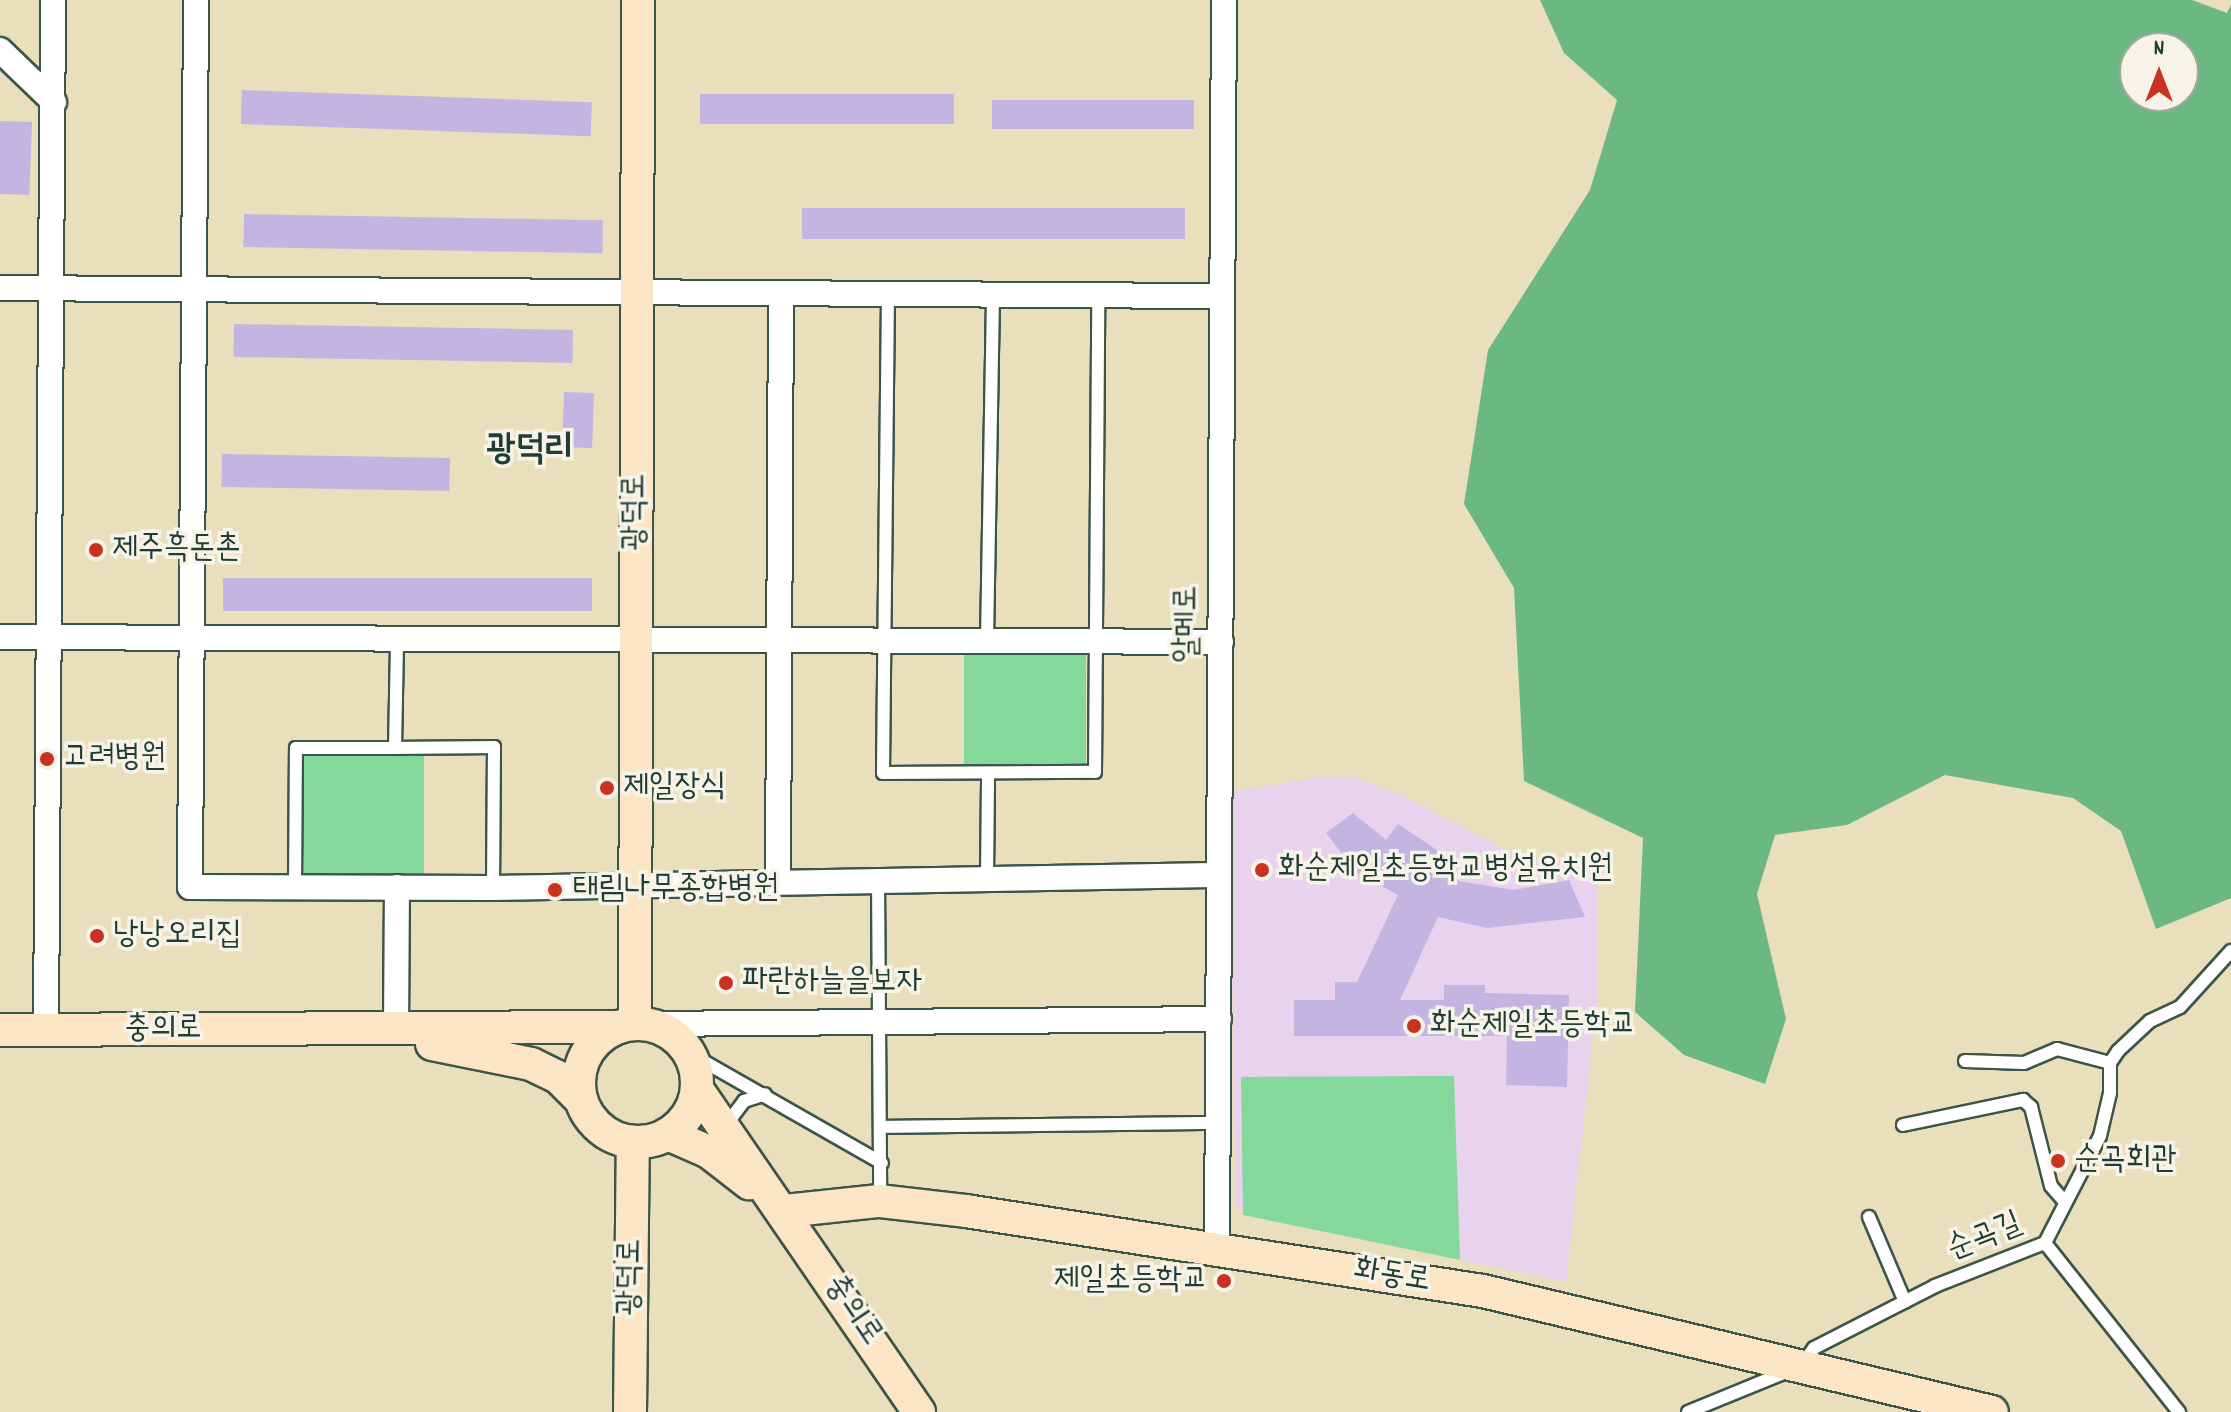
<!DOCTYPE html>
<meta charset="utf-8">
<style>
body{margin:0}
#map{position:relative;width:2231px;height:1412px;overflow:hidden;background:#eadfbc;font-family:Dekko,"Poor Story",sans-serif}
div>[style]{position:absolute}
.built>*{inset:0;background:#e8d2ee}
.green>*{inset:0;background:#84d89b;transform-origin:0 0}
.forest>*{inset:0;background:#6bb883}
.building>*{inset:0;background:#c2b5e2;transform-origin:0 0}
.roads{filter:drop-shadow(2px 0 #3d5548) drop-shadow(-2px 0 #3d5548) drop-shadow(0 2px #3d5548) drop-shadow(0 -2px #3d5548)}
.lane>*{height:12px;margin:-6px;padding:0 6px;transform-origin:6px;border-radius:6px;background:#fff}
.street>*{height:24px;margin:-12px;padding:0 12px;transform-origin:12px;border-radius:12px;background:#fff}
.secondary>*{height:32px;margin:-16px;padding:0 16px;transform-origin:16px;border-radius:16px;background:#fce5c4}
.secondary>.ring{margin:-16px;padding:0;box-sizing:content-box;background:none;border:32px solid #fce5c4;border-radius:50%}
.dots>*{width:22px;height:22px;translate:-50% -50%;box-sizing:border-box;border:4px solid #f7f3e8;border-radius:50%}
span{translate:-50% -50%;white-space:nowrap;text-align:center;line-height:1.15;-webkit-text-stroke:7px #f7f3e8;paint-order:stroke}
.street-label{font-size:32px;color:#1f3d34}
.poi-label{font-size:32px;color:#1f3d34}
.left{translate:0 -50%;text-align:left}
.right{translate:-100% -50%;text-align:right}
.quarter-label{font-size:36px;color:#1f3d34;font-weight:700}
.north{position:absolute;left:2119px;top:32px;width:80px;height:80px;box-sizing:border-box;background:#f7f3e8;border:2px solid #a1aaa0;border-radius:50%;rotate:0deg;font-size:22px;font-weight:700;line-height:32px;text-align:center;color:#1f3d34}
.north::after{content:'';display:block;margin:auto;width:28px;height:36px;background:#c8321e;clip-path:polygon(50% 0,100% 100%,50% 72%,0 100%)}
</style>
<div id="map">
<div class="built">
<i style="clip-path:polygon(1329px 776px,1356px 778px,1401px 795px,1504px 849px,1540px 861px,1597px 865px,1597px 999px,1566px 1282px,1243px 1215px,1236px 1204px,1229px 792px)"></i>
</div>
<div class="green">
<i style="left:964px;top:650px;width:122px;height:117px"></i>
<i style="left:301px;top:754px;width:123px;height:124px"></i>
<i style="clip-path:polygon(1454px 1076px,1460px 1260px,1243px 1215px,1241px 1077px)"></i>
</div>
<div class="forest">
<i style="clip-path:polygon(evenodd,1540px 0,2192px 0,2227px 13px,2231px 4px,2231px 898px,2156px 929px,2121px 831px,2073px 798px,1945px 775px,1847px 825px,1775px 835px,1757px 894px,1786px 1019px,1765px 1084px,1684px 1055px,1635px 1012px,1643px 838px,1524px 781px,1514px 588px,1464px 504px,1488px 350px,1590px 190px,1617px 100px,1564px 53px,1540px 0,2135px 48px,2183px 48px,2183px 96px,2135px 96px,2135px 48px)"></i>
</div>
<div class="building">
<i style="left:242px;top:90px;width:350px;height:34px;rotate:2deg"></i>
<i style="left:700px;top:94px;width:254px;height:30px"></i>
<i style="left:992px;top:100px;width:202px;height:29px"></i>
<i style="left:0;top:121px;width:32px;height:73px;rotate:2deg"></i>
<i style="left:1185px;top:208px;width:31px;height:383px;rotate:90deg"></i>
<i style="left:244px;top:214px;width:359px;height:33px;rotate:1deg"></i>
<i style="left:234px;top:324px;width:339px;height:33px;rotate:1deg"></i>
<i style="left:564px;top:392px;width:30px;height:55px;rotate:2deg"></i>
<i style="left:222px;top:454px;width:228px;height:33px;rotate:1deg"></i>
<i style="left:223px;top:578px;width:369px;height:33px"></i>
<i style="clip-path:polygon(1353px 813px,1386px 840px,1398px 824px,1443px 854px,1434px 868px,1453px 880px,1513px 890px,1569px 880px,1585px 917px,1487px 928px,1438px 917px,1400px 1000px,1444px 1000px,1444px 985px,1485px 985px,1485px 993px,1569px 995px,1567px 1087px,1506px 1085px,1507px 1036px,1294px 1036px,1294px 1000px,1335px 1000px,1335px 982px,1357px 982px,1398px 895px,1356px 872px,1326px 833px)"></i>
</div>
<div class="roads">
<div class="lane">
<i style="left:888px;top:294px;width:479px;rotate:90.6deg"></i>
<i style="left:883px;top:773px;width:212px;rotate:-0.3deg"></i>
<i style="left:1095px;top:772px;width:477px;rotate:-89.6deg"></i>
<i style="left:987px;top:641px;width:346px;rotate:-89deg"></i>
<i style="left:395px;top:748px;width:99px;rotate:-0.6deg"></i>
<i style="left:494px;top:747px;width:141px;rotate:90.4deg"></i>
<i style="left:987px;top:877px;width:104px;rotate:-89.4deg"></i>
<i style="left:878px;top:878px;width:320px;rotate:89.6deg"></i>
<i style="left:295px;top:887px;width:139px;rotate:-89.6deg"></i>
<i style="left:296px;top:748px;width:99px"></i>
<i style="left:395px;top:748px;width:109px;rotate:-88.9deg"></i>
<i style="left:689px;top:1053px;width:222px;rotate:29.7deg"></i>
<i style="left:1965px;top:1061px;width:59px;rotate:1.9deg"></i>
<i style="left:2024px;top:1063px;width:36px;rotate:-23deg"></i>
<i style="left:2057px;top:1049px;width:55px;rotate:14.8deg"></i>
<i style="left:726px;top:1125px;width:30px;rotate:-53deg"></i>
<i style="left:744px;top:1101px;width:22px;rotate:-18deg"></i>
<i style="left:1903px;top:1125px;width:123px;rotate:-11.8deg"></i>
<i style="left:2023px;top:1100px;width:11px;rotate:41deg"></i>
<i style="left:2031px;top:1107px;width:81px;rotate:75.8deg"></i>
<i style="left:2051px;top:1186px;width:18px;rotate:49deg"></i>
<i style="left:881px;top:1127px;width:337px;rotate:-0.7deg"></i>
<i style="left:1869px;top:1217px;width:92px;rotate:67deg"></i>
<i style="left:2045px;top:1243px;width:216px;rotate:51.6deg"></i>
<i style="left:1688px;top:1412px;width:122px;rotate:-22.2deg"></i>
<i style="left:1801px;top:1366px;width:22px;rotate:-54deg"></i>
<i style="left:1814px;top:1348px;width:136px;rotate:-27.1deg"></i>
<i style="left:1935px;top:1286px;width:118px;rotate:-21.4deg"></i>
<i style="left:2045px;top:1243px;width:120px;rotate:-62.8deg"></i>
<i style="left:2100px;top:1136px;width:44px;rotate:-76.9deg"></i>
<i style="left:2110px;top:1093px;width:30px;rotate:-90deg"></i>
<i style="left:2110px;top:1063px;width:14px;rotate:-56deg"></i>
<i style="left:2118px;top:1051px;width:44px;rotate:-43.2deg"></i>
<i style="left:2150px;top:1021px;width:33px;rotate:-25deg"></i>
<i style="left:2180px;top:1007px;width:76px;rotate:-47.7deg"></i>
</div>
<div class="street">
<i style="left:196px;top:0;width:887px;rotate:90.39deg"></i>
<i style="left:190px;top:887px;width:303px;rotate:0.2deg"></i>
<i style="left:493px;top:888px;width:726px;rotate:-1.03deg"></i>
<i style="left:0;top:50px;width:75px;rotate:43.9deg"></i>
<i style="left:0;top:288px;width:1222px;rotate:0.38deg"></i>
<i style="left:0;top:637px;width:1221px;rotate:0.23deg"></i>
<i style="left:778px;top:881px;width:588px;rotate:-89.71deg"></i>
<i style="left:648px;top:1024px;width:571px;rotate:-0.5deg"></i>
<i style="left:396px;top:1029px;width:142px;rotate:-89.6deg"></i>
<i style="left:46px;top:1030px;width:1030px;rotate:-89.61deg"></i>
<i style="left:1217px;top:1248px;width:1248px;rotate:-89.68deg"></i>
</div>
<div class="secondary">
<i style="left:635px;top:1024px;width:1024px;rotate:-89.83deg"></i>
<i class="ring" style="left:579px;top:1024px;width:86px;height:86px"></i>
<i style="left:0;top:1030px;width:619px;rotate:-0.28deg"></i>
<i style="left:432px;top:1044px;width:101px;rotate:11.4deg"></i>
<i style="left:531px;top:1064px;width:30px;rotate:26deg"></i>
<i style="left:558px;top:1077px;width:31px;rotate:45deg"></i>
<i style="left:697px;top:1089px;width:392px;rotate:55.5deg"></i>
<i style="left:668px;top:1134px;width:45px;rotate:23.7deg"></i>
<i style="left:709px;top:1152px;width:51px;rotate:37.8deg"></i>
<i style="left:785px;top:1211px;width:95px;rotate:-6.1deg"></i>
<i style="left:879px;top:1201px;width:88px;rotate:6.6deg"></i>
<i style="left:966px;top:1211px;width:523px;rotate:8.8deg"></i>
<i style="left:1483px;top:1291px;width:523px;rotate:13.37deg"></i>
<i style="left:630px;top:1412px;width:270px;rotate:-89.4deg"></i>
</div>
</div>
<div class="dots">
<i style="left:96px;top:550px;background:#c8321e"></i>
<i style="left:47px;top:759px;background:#c8321e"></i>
<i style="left:607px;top:788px;background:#c8321e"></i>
<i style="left:1262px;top:870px;background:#c8321e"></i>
<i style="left:555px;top:890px;background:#c8321e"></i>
<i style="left:97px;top:936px;background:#c8321e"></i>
<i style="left:726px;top:983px;background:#c8321e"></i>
<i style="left:1414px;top:1026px;background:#c8321e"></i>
<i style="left:2058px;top:1161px;background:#c8321e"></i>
<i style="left:1224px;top:1281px;background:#c8321e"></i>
</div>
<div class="street-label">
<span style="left:637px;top:512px;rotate:-90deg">광덕로</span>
<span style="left:1189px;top:624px;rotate:-90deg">알메로</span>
<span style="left:163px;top:1030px">충의로</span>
<span style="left:1985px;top:1238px;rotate:-22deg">순곡길</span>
<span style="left:632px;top:1277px;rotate:-89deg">광덕로</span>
<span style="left:1392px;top:1277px;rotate:9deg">화동로</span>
<span style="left:852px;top:1311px;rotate:56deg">충의로</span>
</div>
<div class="poi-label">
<span class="left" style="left:112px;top:550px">제주흑돈촌</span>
<span class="left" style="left:63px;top:759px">고려병원</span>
<span class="left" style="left:623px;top:788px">제일장식</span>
<span class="left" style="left:1278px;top:870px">화순제일초등학교병설유치원</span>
<span class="left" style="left:573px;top:890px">태림나무종합병원</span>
<span class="left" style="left:113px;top:936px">낭낭오리집</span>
<span class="left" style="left:742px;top:983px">파란하늘을보자</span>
<span class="left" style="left:1430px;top:1026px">화순제일초등학교</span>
<span class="left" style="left:2074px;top:1161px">순곡회관</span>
<span class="right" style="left:1208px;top:1281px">제일초등학교</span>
</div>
<div class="quarter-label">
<span style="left:530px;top:452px">광덕리</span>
</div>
<div class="north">N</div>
</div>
